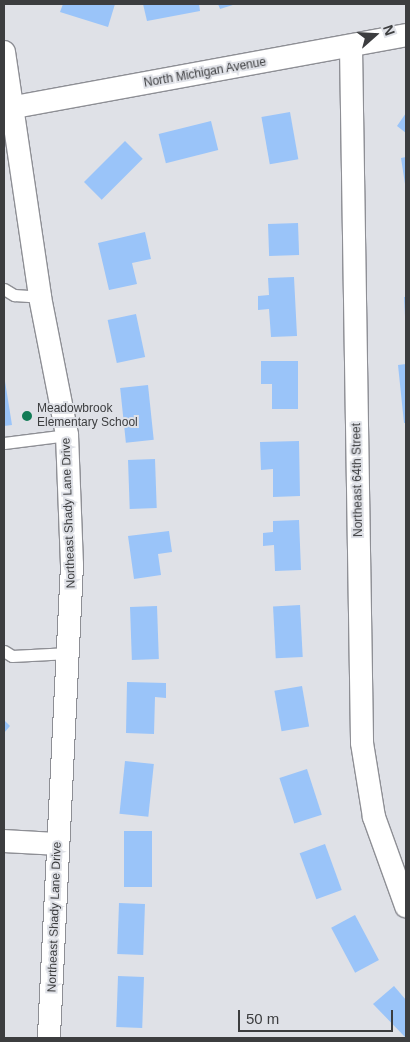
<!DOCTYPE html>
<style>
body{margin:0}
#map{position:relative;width:410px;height:1042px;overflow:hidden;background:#dfe1e7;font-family:Helvetica,sans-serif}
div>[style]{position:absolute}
.building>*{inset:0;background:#9ac4f9;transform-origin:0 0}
.roads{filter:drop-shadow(1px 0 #8e8f95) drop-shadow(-1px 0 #8e8f95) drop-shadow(0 1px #8e8f95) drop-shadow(0 -1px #8e8f95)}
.service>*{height:11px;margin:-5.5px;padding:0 5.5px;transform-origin:5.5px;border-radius:5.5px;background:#fff}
.minor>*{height:22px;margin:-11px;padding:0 11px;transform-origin:11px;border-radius:11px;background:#fff}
.dots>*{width:14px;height:14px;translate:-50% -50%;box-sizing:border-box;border:2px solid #dfe1e7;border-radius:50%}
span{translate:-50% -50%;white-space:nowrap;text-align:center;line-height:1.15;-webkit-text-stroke:4px #dfe1e7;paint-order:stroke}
.street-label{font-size:12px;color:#3c3d3f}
.poi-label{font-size:12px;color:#3c3d3f}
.left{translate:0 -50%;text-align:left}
.frame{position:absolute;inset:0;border:5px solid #3c3d3f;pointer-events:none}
.north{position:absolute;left:350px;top:10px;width:50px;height:50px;-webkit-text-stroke:4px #dfe1e7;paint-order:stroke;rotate:71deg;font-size:14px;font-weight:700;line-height:20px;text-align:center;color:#3c3d3f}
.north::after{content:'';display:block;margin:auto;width:18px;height:22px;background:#3c3d3f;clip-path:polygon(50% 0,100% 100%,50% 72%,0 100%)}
.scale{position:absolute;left:238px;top:1010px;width:155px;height:22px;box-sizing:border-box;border:2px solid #3c3d3f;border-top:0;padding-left:6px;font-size:15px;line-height:18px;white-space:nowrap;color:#3c3d3f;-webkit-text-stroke:4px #dfe1e7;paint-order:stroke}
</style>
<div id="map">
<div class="building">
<i style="clip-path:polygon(63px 4px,115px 4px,108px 27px,60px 12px)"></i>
<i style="clip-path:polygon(143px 4px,199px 4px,200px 11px,147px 21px)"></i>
<i style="clip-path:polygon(218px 4px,236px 4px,220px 9px)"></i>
<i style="left:290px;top:112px;width:48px;height:29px;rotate:80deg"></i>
<i style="clip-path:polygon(406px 113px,406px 133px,397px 126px)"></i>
<i style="left:211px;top:121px;width:30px;height:54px;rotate:76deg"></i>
<i style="left:125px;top:141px;width:25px;height:58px;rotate:45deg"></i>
<i style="clip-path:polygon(406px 157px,406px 184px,405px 184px,401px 158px)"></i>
<i style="left:298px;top:223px;width:32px;height:30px;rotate:88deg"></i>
<i style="clip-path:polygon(145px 232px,151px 259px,132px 263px,137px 284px,109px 290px,98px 243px)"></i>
<i style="clip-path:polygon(294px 277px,297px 336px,271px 337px,269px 309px,258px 310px,258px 296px,269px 295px,268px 278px)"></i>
<i style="clip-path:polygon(404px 297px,406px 297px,406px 316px,405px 316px)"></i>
<i style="left:136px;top:314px;width:44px;height:29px;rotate:78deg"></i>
<i style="clip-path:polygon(261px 361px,298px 361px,298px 409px,272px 409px,272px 384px,261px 384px)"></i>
<i style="clip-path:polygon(406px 364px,406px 423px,404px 423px,398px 365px)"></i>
<i style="clip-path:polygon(4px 375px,12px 425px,4px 426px)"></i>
<i style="left:148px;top:385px;width:55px;height:28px;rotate:84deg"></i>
<i style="clip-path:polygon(299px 441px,300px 496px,273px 497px,273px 469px,261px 470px,260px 442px)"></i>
<i style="left:155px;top:459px;width:49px;height:27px;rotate:88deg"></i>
<i style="clip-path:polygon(299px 520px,301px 570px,275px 571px,274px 545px,263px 546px,263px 533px,273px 532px,273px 521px)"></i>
<i style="clip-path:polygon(169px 531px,172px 552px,158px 554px,161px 575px,134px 579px,128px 536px)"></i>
<i style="left:300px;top:605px;width:52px;height:27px;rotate:87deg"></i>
<i style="left:157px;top:606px;width:53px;height:27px;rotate:88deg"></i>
<i style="clip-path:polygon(127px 682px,166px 683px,166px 698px,155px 697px,154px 734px,126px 733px)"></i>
<i style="left:302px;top:686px;width:41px;height:28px;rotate:80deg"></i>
<i style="clip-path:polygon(4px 720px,10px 726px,4px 733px)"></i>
<i style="left:125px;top:761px;width:29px;height:53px;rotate:6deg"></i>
<i style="left:307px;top:769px;width:48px;height:29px;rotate:72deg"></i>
<i style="left:124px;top:831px;width:28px;height:56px"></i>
<i style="left:325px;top:844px;width:49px;height:27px;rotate:70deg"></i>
<i style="left:119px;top:903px;width:26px;height:51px;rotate:2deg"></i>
<i style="left:355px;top:915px;width:51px;height:27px;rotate:62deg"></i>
<i style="left:118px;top:976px;width:26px;height:51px;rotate:2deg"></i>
<i style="clip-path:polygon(394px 986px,406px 1000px,406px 1038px,373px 1004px)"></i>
</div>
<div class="roads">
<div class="service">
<i style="left:4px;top:289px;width:12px;rotate:31deg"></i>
<i style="left:14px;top:295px;width:26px;rotate:4deg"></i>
<i style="left:4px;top:443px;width:64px;rotate:-7.2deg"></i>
<i style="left:4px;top:651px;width:9px;rotate:32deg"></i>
<i style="left:12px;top:656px;width:57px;rotate:-3deg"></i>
</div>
<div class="minor">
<i style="left:351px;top:47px;width:696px;rotate:89.09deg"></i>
<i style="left:362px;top:743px;width:75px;rotate:80.8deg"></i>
<i style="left:374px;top:817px;width:95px;rotate:70.2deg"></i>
<i style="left:4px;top:52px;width:248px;rotate:81.6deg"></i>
<i style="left:40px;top:297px;width:141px;rotate:78.9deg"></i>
<i style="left:67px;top:435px;width:130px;rotate:87.8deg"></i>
<i style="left:72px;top:565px;width:474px;rotate:92.8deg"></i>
<i style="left:4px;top:109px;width:409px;rotate:-10.4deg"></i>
<i style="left:4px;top:841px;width:54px;rotate:3.2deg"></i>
</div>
</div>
<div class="dots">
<i style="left:27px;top:416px;background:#117b55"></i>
</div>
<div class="street-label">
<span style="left:205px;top:73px;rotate:-10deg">North Michigan Avenue</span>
<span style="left:358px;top:480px;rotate:-91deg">Northeast 64th Street</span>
<span style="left:69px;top:513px;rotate:-92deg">Northeast Shady Lane Drive</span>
<span style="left:55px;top:917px;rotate:-88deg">Northeast Shady Lane Drive</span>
</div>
<div class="poi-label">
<span class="left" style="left:37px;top:416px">Meadowbrook<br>Elementary School</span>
</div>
<div class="frame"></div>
<div class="north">N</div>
<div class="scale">50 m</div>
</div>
